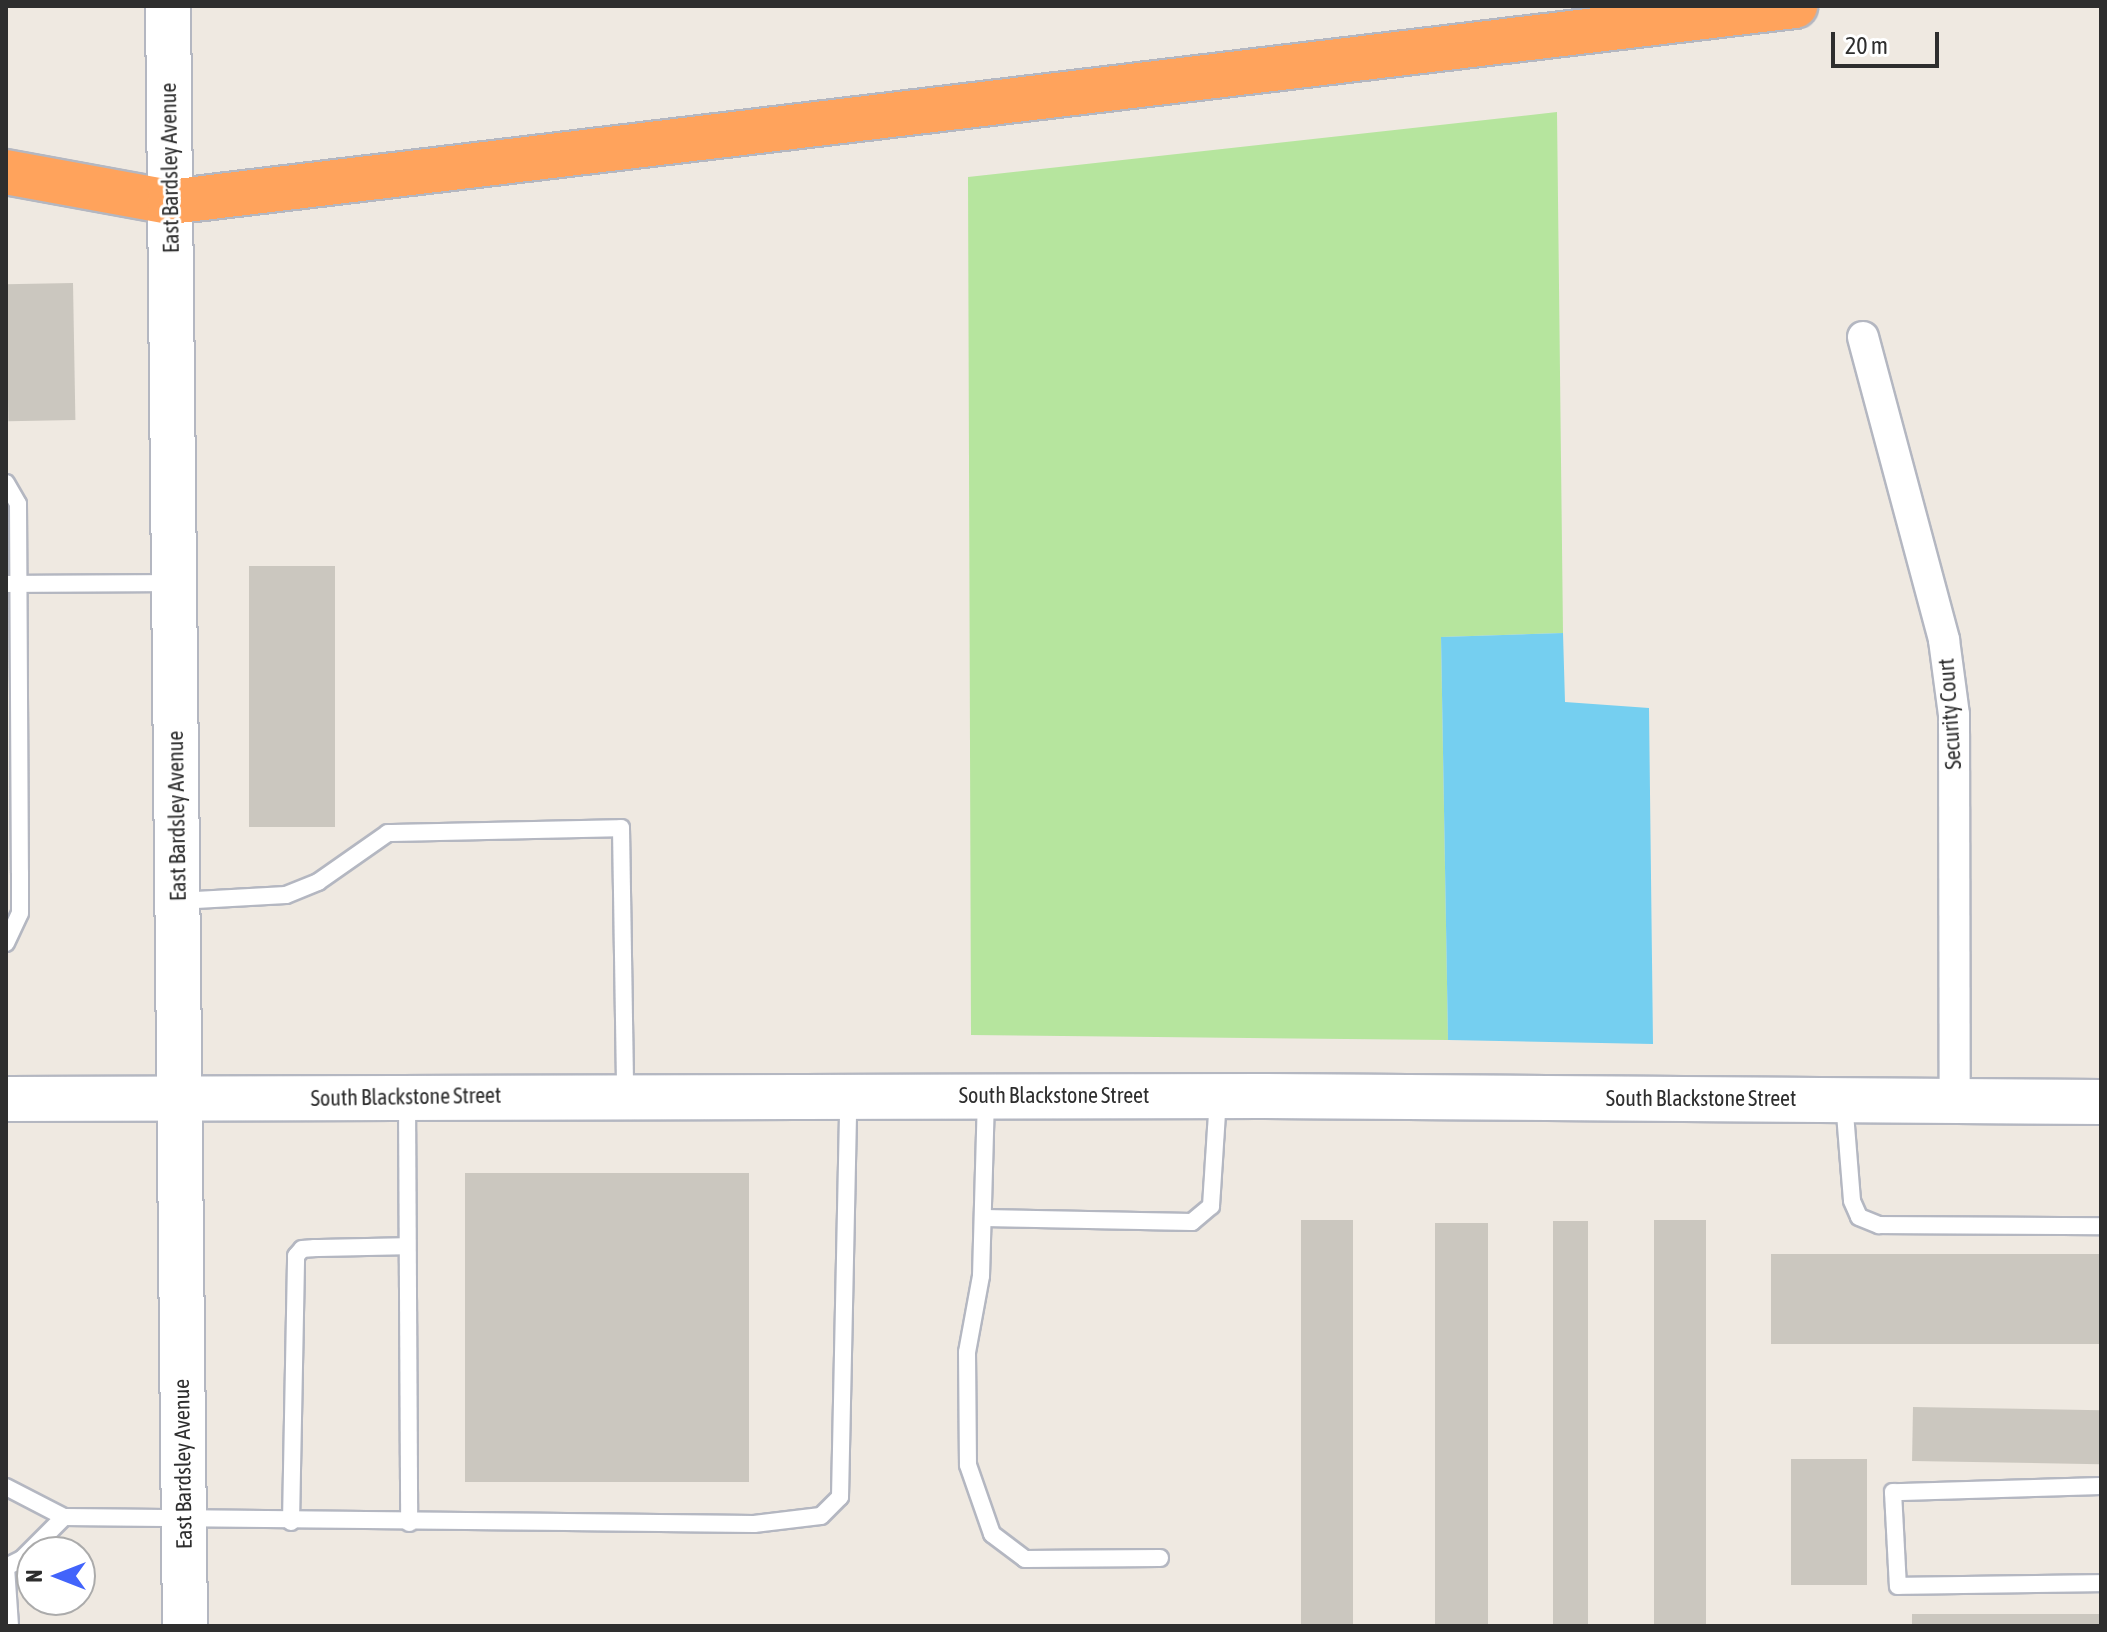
<!DOCTYPE html>
<style>
body{margin:0}
#map{position:relative;width:2107px;height:1632px;overflow:hidden;background:#efe9e1;font-family:"Asap Condensed",sans-serif}
div>[style]{position:absolute}
.green>*{inset:0;background:#b6e59e}
.water>*{inset:0;background:#75cff0}
.building>*{inset:0;background:#cbc7bf;transform-origin:0 0}
.roads{filter:drop-shadow(2px 0 #b4b7c1) drop-shadow(-2px 0 #b4b7c1) drop-shadow(0 2px #b4b7c1) drop-shadow(0 -2px #b4b7c1)}
.lane>*{height:16px;margin:-8px;padding:0 8px;transform-origin:8px;border-radius:8px;background:#fff}
.street>*{height:30px;margin:-15px;padding:0 15px;transform-origin:15px;border-radius:15px;background:#fff}
.secondary>*{height:44px;margin:-22px;padding:0 22px;transform-origin:22px;border-radius:22px;background:#fff}
.highway>*{height:44px;margin:-22px;padding:0 22px;transform-origin:22px;border-radius:22px;background:#ffa35c}
span{translate:-50% -50%;white-space:nowrap;text-align:center;line-height:1.15;-webkit-text-stroke:6px #fff;paint-order:stroke}
.street-label{font-size:22px;color:#2e2e2e}
.frame{position:absolute;inset:0;border:8px solid #2e2e2e;pointer-events:none}
.north{position:absolute;left:16px;top:1536px;width:80px;height:80px;box-sizing:border-box;background:#fff;border:2px solid #ababab;border-radius:50%;rotate:270deg;font-size:22px;font-weight:700;line-height:32px;text-align:center;color:#2e2e2e}
.north::after{content:'';display:block;margin:auto;width:28px;height:36px;background:#4264fb;clip-path:polygon(50% 0,100% 100%,50% 72%,0 100%)}
.scale{position:absolute;left:1831px;top:32px;width:108px;height:36px;box-sizing:border-box;border:4px solid #2e2e2e;border-top:0;padding-left:10px;font-size:24px;line-height:28px;white-space:nowrap;color:#2e2e2e;-webkit-text-stroke:6px #fff;paint-order:stroke}
</style>
<div id="map">
<div class="green">
<i style="clip-path:polygon(1557px 112px,1563px 633px,1441px 637px,1448px 1040px,971px 1035px,968px 177px)"></i>
</div>
<div class="water">
<i style="clip-path:polygon(1563px 633px,1565px 702px,1649px 708px,1653px 1044px,1448px 1040px,1441px 637px)"></i>
</div>
<div class="building">
<i style="left:73px;top:283px;width:137px;height:67px;rotate:89deg"></i>
<i style="left:249px;top:566px;width:86px;height:261px"></i>
<i style="left:465px;top:1173px;width:284px;height:309px"></i>
<i style="left:1301px;top:1220px;width:52px;height:406px"></i>
<i style="left:1654px;top:1220px;width:52px;height:406px"></i>
<i style="left:1553px;top:1221px;width:35px;height:405px"></i>
<i style="left:1435px;top:1223px;width:53px;height:403px"></i>
<i style="left:1771px;top:1254px;width:330px;height:90px"></i>
<i style="left:1913px;top:1407px;width:188px;height:54px;rotate:1deg"></i>
<i style="left:1791px;top:1459px;width:76px;height:126px"></i>
<i style="left:1912px;top:1614px;width:189px;height:12px"></i>
</div>
<div class="roads">
<div class="lane">
<i style="left:6px;top:483px;width:24px;rotate:60deg"></i>
<i style="left:18px;top:504px;width:369px;rotate:89.7deg"></i>
<i style="left:20px;top:873px;width:40px;rotate:90deg"></i>
<i style="left:20px;top:913px;width:33px;rotate:115deg"></i>
<i style="left:6px;top:584px;width:167px;rotate:-0.3deg"></i>
<i style="left:178px;top:901px;width:108px;rotate:-3.2deg"></i>
<i style="left:286px;top:895px;width:35px;rotate:-22deg"></i>
<i style="left:318px;top:882px;width:85px;rotate:-35deg"></i>
<i style="left:388px;top:833px;width:233px;rotate:-1.2deg"></i>
<i style="left:621px;top:828px;width:266px;rotate:89.1deg"></i>
<i style="left:986px;top:1097px;width:179px;rotate:91.6deg"></i>
<i style="left:981px;top:1276px;width:77px;rotate:100.4deg"></i>
<i style="left:967px;top:1352px;width:113px;rotate:89.5deg"></i>
<i style="left:968px;top:1465px;width:73px;rotate:70.8deg"></i>
<i style="left:992px;top:1534px;width:41px;rotate:37.1deg"></i>
<i style="left:1025px;top:1559px;width:135px;rotate:-0.4deg"></i>
<i style="left:407px;top:1101px;width:422px;rotate:89.7deg"></i>
<i style="left:1844px;top:1101px;width:100px;rotate:85.4deg"></i>
<i style="left:1852px;top:1201px;width:17px;rotate:66deg"></i>
<i style="left:1859px;top:1217px;width:22px;rotate:22deg"></i>
<i style="left:1879px;top:1225px;width:222px;rotate:0.3deg"></i>
<i style="left:984px;top:1218px;width:208px;rotate:1.1deg"></i>
<i style="left:1192px;top:1222px;width:25px;rotate:-40deg"></i>
<i style="left:1211px;top:1206px;width:109px;rotate:-86.3deg"></i>
<i style="left:2101px;top:1486px;width:208px;rotate:178.3deg"></i>
<i style="left:1893px;top:1492px;width:94px;rotate:87deg"></i>
<i style="left:1898px;top:1586px;width:203px;rotate:-0.8deg"></i>
<i style="left:6px;top:1487px;width:65px;rotate:27.3deg"></i>
<i style="left:64px;top:1517px;width:690px;rotate:0.58deg"></i>
<i style="left:754px;top:1524px;width:67px;rotate:-6.8deg"></i>
<i style="left:821px;top:1516px;width:27px;rotate:-45deg"></i>
<i style="left:840px;top:1497px;width:397px;rotate:-88.8deg"></i>
<i style="left:291px;top:1522px;width:266px;rotate:-88.9deg"></i>
<i style="left:296px;top:1256px;width:9px;rotate:-49deg"></i>
<i style="left:302px;top:1249px;width:13px;rotate:-4deg"></i>
<i style="left:315px;top:1248px;width:92px;rotate:-1.2deg"></i>
<i style="left:6px;top:1567px;width:18px;rotate:-27deg"></i>
<i style="left:22px;top:1559px;width:59px;rotate:-45deg"></i>
<i style="left:6px;top:1567px;width:59px;rotate:86.1deg"></i>
</div>
<div class="street">
<i style="left:1863px;top:337px;width:314px;rotate:75deg"></i>
<i style="left:1944px;top:640px;width:76px;rotate:82.4deg"></i>
<i style="left:1954px;top:715px;width:386px;rotate:89.9deg"></i>
</div>
<div class="secondary">
<i style="left:168px;top:6px;width:1620px;rotate:89.4deg"></i>
<i style="left:6px;top:1099px;width:1259px;rotate:-0.14deg"></i>
<i style="left:1265px;top:1096px;width:836px;rotate:0.41deg"></i>
</div>
<div class="highway">
<i style="left:6px;top:172px;width:167px;rotate:10.4deg"></i>
<i style="left:170px;top:202px;width:1637px;rotate:-6.88deg"></i>
</div>
</div>
<div class="street-label">
<span style="left:170px;top:168px;rotate:-91deg">East Bardsley Avenue</span>
<span style="left:1950px;top:714px;rotate:-94deg">Security Court</span>
<span style="left:177px;top:816px;rotate:-91deg">East Bardsley Avenue</span>
<span style="left:1054px;top:1096px">South Blackstone Street</span>
<span style="left:406px;top:1097px;rotate:-1deg">South Blackstone Street</span>
<span style="left:1701px;top:1099px">South Blackstone Street</span>
<span style="left:183px;top:1464px;rotate:-91deg">East Bardsley Avenue</span>
</div>
<div class="frame"></div>
<div class="north">N</div>
<div class="scale">20 m</div>
</div>
